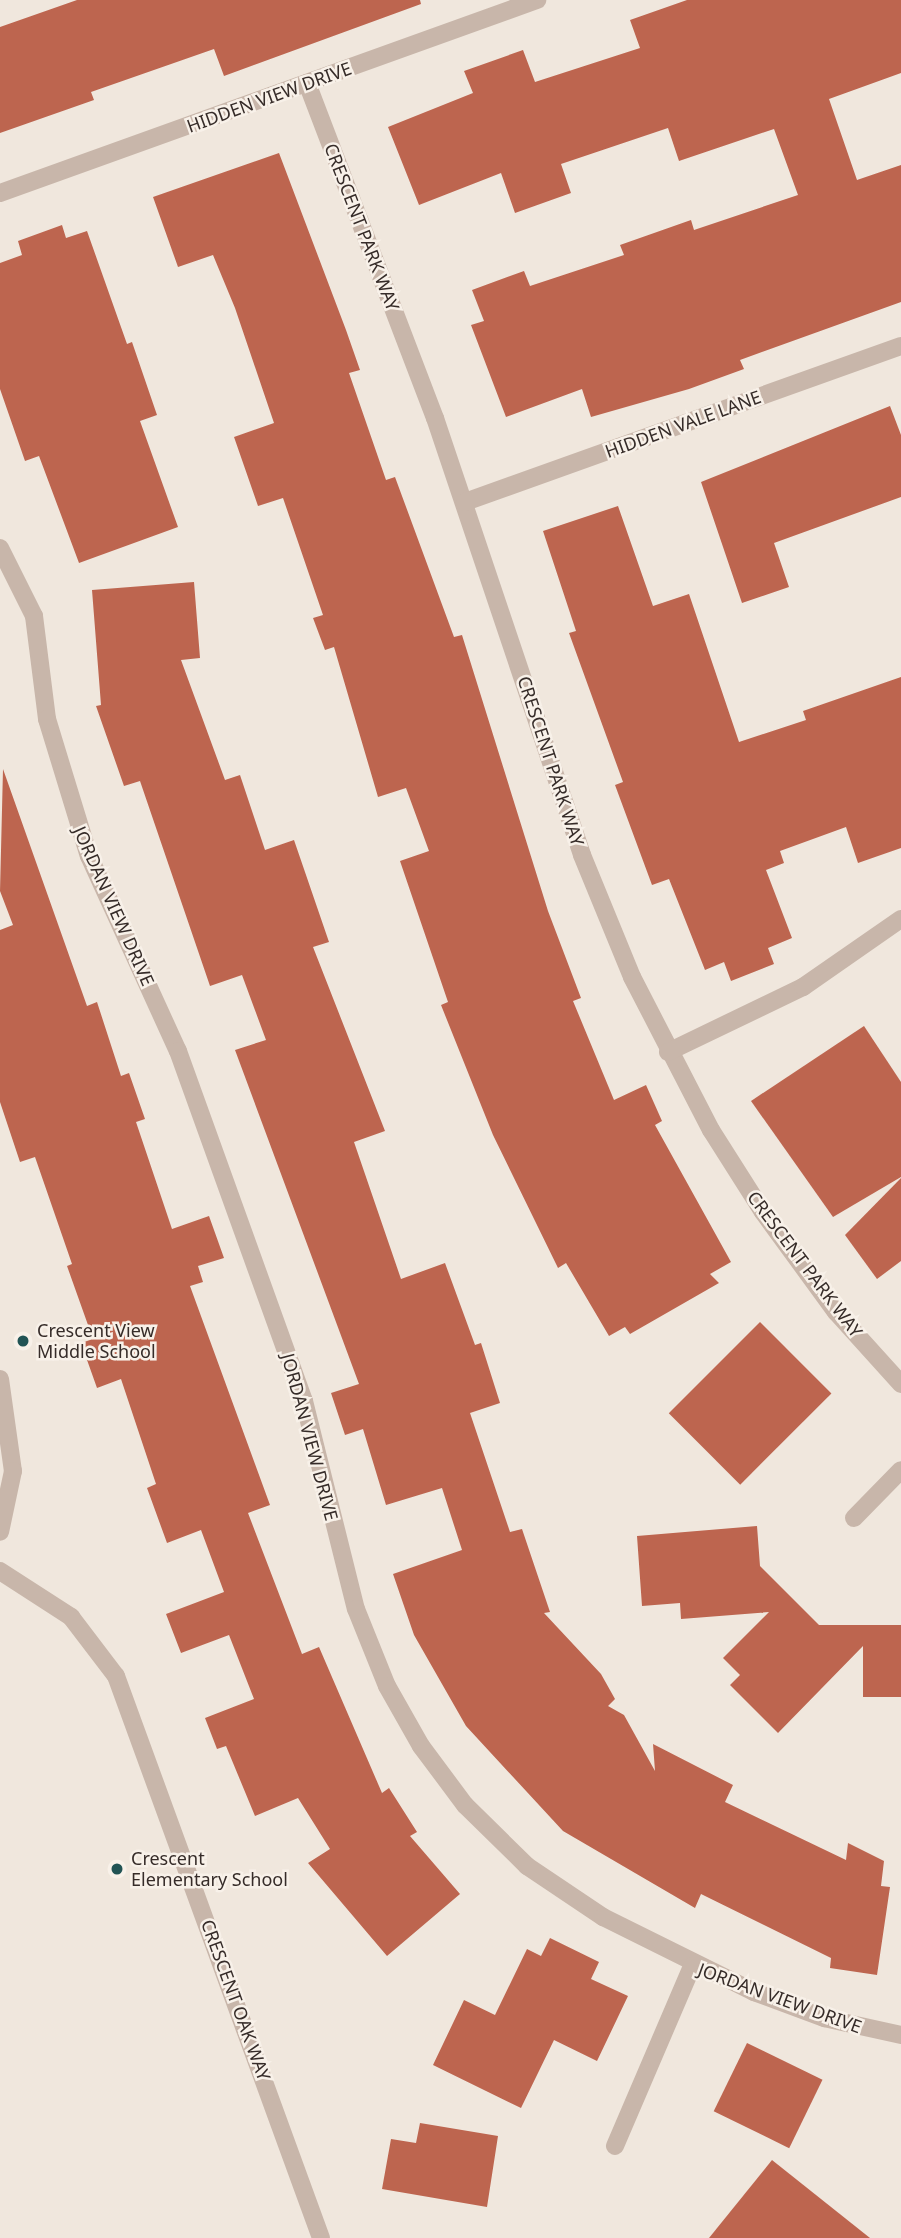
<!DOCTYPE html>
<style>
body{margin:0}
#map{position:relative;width:901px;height:2238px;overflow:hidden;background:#f0e7dd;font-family:"Noto Sans",sans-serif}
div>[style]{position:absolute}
.building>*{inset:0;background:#bd654f;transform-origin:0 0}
.street>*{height:18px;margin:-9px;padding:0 9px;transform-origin:9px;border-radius:9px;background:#c8b6aa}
.dots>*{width:19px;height:19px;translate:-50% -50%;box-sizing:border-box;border:4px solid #f8f1e9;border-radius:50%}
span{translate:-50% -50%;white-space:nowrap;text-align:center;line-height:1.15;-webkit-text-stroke:5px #f8f1e9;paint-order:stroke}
.street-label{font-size:18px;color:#362c29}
.poi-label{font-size:18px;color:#362c29}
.left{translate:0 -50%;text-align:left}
</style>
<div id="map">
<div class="building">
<i style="clip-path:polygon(77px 0,420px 0,421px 4px,224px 76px,214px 49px,91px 92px,94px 100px,0 133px,0 27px)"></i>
<i style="clip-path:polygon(687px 0,901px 0,901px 73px,829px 99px,857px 180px,901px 165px,901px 302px,740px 360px,744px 369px,689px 389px,591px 417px,582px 389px,506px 417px,471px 325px,484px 321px,472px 290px,524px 271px,530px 286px,624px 255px,620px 245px,691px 220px,694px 230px,798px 195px,774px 129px,679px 161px,668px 128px,561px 164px,571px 193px,515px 213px,501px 173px,419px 205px,388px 127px,473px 93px,464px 71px,523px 50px,535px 82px,640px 48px,630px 20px)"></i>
<i style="clip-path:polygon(279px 153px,346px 330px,360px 370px,349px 373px,386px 480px,395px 477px,454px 637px,462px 635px,548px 911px,581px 998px,573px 1001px,614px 1100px,646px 1085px,662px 1121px,655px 1125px,731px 1262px,710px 1274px,719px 1283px,630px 1334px,625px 1327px,609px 1336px,566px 1263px,558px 1268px,493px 1135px,441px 1005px,448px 1002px,400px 861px,429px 851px,406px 788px,378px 797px,334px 647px,325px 650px,313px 618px,323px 615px,283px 498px,258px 506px,234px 437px,274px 423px,235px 308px,213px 255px,178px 267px,153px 197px)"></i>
<i style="clip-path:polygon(62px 225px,66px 238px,87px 231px,127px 344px,132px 342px,157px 415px,140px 421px,178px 527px,79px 563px,39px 456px,25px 461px,0 389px,0 263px,22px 255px,18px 241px)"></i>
<i style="clip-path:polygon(890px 406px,901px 435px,901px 497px,774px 543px,789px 587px,742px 603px,701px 482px)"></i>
<i style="clip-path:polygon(618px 506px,653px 606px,689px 594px,739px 742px,806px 720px,803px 711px,901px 677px,901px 848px,858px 863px,846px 827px,780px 851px,784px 863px,766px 870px,792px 938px,768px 948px,774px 964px,731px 981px,724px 962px,705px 970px,669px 879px,652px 885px,615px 785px,623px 782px,569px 633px,576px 631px,543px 531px)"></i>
<i style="clip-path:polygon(194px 582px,200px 658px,181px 660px,225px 780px,240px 775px,265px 850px,294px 840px,329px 942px,313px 947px,385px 1131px,354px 1142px,401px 1279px,445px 1263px,475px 1345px,481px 1343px,500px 1403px,470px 1413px,510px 1532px,522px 1529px,550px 1612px,544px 1613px,601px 1674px,615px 1699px,608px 1706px,624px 1715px,655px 1771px,653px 1744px,733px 1785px,725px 1802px,846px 1860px,848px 1843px,884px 1861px,881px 1886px,890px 1887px,877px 1975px,830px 1968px,831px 1958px,701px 1894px,695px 1908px,563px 1831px,466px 1726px,414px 1635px,393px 1574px,462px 1550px,442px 1488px,386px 1505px,363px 1429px,345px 1435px,331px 1393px,359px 1384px,235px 1050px,266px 1040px,242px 975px,210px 986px,140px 781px,124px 786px,96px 706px,101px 705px,92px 590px)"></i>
<i style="clip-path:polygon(3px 769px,87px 1006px,97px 1002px,121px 1076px,129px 1073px,145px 1119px,136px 1122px,172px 1229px,209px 1216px,224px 1258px,198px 1266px,203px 1282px,190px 1286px,270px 1505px,248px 1513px,302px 1654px,319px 1647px,382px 1793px,389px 1788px,417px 1832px,410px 1836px,460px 1894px,387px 1956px,308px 1863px,330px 1849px,298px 1798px,255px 1816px,226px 1746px,217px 1749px,205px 1718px,254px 1699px,229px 1635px,181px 1653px,166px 1614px,224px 1592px,201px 1530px,167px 1543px,147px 1488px,156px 1484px,121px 1379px,97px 1388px,81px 1343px,93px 1339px,67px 1266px,72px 1264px,35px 1157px,20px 1162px,0 1102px,0 930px,13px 925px,0 891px)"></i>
<i style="clip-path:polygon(864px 1026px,901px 1082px,901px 1177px,833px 1217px,751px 1101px)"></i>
<i style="clip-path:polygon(901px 1178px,901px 1261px,877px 1279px,845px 1235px)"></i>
<i style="left:760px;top:1322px;width:101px;height:129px;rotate:45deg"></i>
<i style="clip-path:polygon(757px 1526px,760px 1566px,819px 1625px,901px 1625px,901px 1697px,863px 1697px,863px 1646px,778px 1733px,730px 1685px,740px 1675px,723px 1658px,769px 1612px,681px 1619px,680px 1603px,642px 1606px,637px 1536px)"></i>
<i style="clip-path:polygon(550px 1938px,599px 1962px,591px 1979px,628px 1996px,597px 2061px,554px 2040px,521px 2108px,433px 2065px,464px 2000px,495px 2015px,527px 1949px,541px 1956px)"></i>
<i style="left:747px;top:2043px;width:84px;height:76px;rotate:26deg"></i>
<i style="clip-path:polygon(420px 2123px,498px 2136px,487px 2207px,382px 2189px,391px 2139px,416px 2143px)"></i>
<i style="clip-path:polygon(772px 2160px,870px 2238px,709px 2238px)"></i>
</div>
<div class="street">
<i style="left:307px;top:83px;width:359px;rotate:69.1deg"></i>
<i style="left:435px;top:418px;width:461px;rotate:71.4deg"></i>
<i style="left:582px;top:855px;width:132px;rotate:67.7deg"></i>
<i style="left:632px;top:977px;width:172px;rotate:62.7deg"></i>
<i style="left:711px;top:1130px;width:97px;rotate:57.6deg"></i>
<i style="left:763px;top:1212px;width:124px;rotate:53.9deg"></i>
<i style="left:836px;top:1312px;width:97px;rotate:47.9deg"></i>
<i style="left:0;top:193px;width:571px;rotate:-19.77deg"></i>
<i style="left:465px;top:502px;width:463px;rotate:-19.7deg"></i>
<i style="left:0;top:548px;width:76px;rotate:63.4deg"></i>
<i style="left:34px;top:616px;width:104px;rotate:82.8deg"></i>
<i style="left:47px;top:719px;width:143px;rotate:73deg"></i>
<i style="left:89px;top:856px;width:214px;rotate:65.5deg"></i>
<i style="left:178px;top:1051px;width:372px;rotate:70.2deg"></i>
<i style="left:304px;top:1401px;width:214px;rotate:76deg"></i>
<i style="left:356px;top:1609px;width:83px;rotate:68.1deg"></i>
<i style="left:387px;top:1686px;width:69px;rotate:60.5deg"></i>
<i style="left:421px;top:1746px;width:74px;rotate:53.3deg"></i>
<i style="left:465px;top:1805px;width:87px;rotate:44.5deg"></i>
<i style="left:527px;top:1866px;width:92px;rotate:33.9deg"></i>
<i style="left:603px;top:1917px;width:169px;rotate:26.4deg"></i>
<i style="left:754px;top:1992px;width:75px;rotate:20.4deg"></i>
<i style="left:824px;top:2018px;width:79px;rotate:12.4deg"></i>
<i style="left:668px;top:1052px;width:150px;rotate:-25.7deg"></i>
<i style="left:803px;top:987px;width:119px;rotate:-34.8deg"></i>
<i style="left:0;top:1379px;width:93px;rotate:82deg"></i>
<i style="left:13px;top:1471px;width:62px;rotate:102deg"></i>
<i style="left:854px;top:1518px;width:67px;rotate:-45.6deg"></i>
<i style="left:0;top:1571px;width:85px;rotate:32.9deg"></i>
<i style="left:71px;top:1617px;width:74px;rotate:52.7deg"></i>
<i style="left:116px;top:1676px;width:598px;rotate:69.96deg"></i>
<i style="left:615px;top:2146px;width:196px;rotate:-66.8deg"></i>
</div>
<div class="dots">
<i style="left:23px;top:1341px;background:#215354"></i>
<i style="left:117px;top:1869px;background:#215354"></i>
</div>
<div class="street-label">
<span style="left:269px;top:97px;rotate:-20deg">HIDDEN VIEW DRIVE</span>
<span style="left:362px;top:227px;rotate:69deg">CRESCENT PARK WAY</span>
<span style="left:683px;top:424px;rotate:-20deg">HIDDEN VALE LANE</span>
<span style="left:551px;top:761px;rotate:72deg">CRESCENT PARK WAY</span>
<span style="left:114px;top:906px;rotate:66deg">JORDAN VIEW DRIVE</span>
<span style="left:805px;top:1264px;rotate:53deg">CRESCENT PARK WAY</span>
<span style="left:310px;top:1437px;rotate:75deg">JORDAN VIEW DRIVE</span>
<span style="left:780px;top:1998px;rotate:20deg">JORDAN VIEW DRIVE</span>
<span style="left:236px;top:2000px;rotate:70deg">CRESCENT OAK WAY</span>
</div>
<div class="poi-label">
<span class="left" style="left:37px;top:1341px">Crescent View<br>Middle School</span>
<span class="left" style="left:131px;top:1869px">Crescent<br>Elementary School</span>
</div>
</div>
